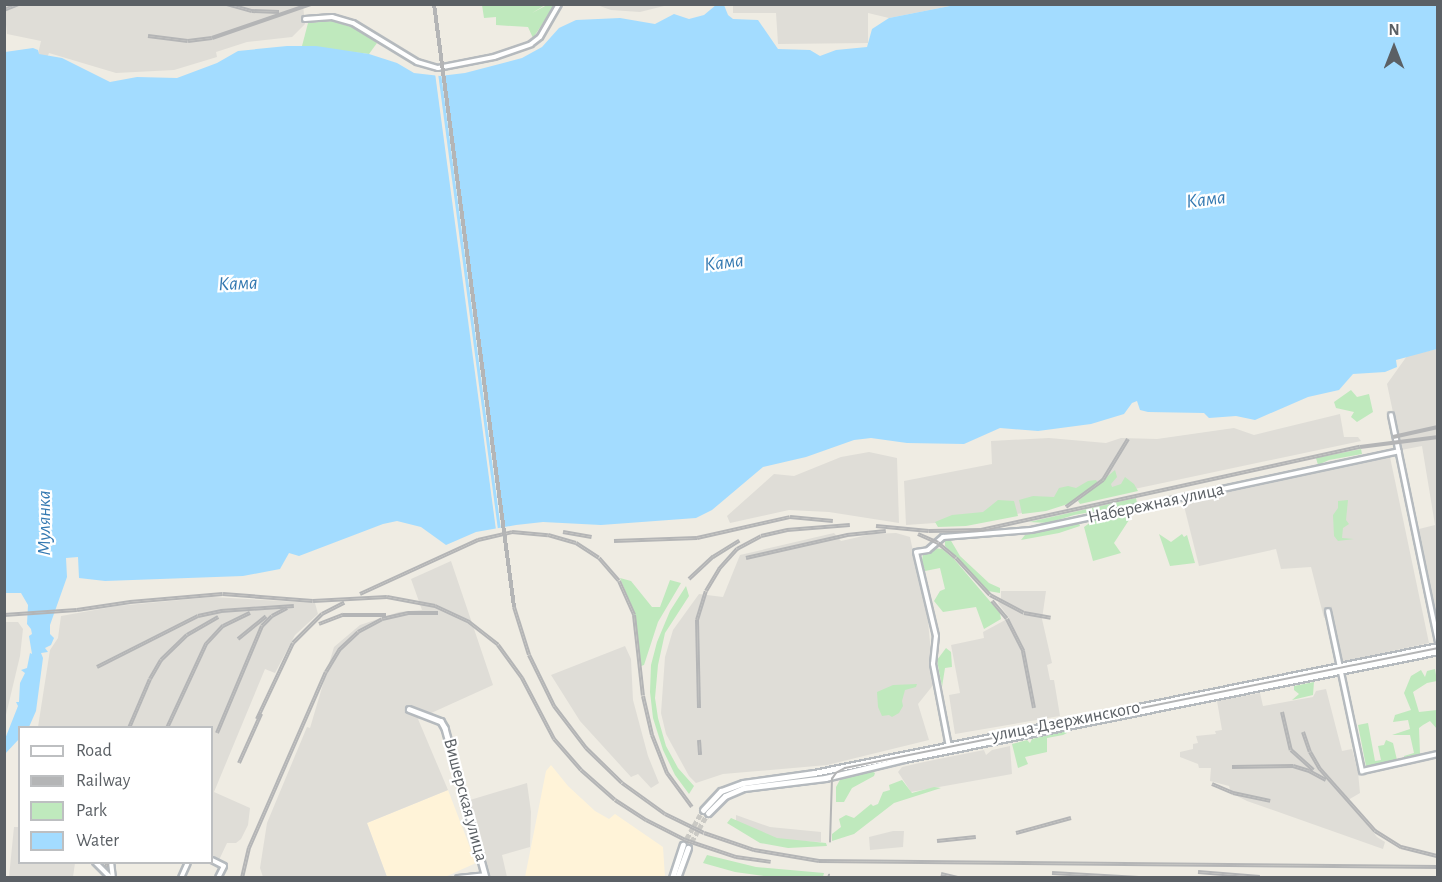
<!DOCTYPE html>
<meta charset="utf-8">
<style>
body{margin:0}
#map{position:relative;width:1442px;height:882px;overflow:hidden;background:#efece3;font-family:"Alegreya Sans",sans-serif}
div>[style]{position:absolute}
.commercial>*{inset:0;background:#fff3d8}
.industrial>*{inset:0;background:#dfddd7}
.green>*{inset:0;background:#bfe9bd}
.water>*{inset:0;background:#a3dcff}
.pier>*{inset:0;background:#efece3}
.secondary-tunnel>*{height:5px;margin-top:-2.5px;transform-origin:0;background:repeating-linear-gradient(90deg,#cac9c4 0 5px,transparent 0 7.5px)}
.roads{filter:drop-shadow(2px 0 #b5babe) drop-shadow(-2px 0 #b5babe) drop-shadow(0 2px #b5babe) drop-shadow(0 -2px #b5babe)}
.minor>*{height:4px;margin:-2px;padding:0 2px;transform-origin:2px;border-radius:2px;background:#fff}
.tertiary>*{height:4.5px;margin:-2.25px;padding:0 2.25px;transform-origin:2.25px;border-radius:2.25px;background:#fff}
.secondary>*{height:5px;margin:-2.5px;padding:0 2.5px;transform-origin:2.5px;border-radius:2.5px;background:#fff}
.tram>*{height:1.5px;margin:-0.75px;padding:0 0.75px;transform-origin:0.75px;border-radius:0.75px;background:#b4b5b6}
.rail>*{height:4px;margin-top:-2px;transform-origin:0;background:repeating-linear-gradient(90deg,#fff 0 4.5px,#b4b5b6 0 9px);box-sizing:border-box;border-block:2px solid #b4b5b6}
span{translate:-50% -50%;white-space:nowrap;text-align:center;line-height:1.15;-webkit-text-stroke:4.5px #fff;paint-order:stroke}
.street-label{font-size:18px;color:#5b6065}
.water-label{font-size:20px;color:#3479b1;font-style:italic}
.frame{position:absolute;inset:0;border:6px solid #5b6065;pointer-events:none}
.legend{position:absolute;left:18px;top:726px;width:195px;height:138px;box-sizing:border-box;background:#fff;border:2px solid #bdbfc1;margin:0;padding:8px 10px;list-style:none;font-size:18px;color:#5b6065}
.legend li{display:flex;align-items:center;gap:12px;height:30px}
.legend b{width:30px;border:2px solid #bdbfc1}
.north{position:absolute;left:1364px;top:18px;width:60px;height:60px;-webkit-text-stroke:4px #fff;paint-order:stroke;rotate:0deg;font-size:16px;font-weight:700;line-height:24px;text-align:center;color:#5b6065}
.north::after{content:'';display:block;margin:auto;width:21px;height:27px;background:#5b6065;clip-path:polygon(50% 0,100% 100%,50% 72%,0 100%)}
</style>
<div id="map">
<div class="commercial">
<i style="clip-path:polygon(551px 765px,568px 786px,595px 811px,609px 819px,615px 814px,663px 847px,665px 877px,525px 877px,546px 771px)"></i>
<i style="clip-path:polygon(448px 790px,476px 863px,445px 877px,387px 877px,367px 823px)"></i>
</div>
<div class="industrial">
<i style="clip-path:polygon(733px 4px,955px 5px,889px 18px,868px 13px,868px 43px,778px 44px,776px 13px,733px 13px)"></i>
<i style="clip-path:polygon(4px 5px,303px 5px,305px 24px,292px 37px,247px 42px,216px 52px,217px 57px,174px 70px,116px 73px,49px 53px,47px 58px,38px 54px,41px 41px,7px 34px)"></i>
<i style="clip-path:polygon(597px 5px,668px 5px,640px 12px,611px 10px)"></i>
<i style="clip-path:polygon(1437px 349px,1437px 614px,1436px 614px,1419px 529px,1435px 525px,1422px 446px,1401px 450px,1387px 384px,1407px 356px)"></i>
<i style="clip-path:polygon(1340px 414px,1344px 437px,1358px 437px,1361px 441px,993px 519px,906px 525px,904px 481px,992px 464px,991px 441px,1049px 438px,1106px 443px,1121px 438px,1157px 439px,1234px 428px,1254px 435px)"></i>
<i style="clip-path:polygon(869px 452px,897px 458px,899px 523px,829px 512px,789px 510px,730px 523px,727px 516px,774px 474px,794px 476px,841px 457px)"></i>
<i style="clip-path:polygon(1390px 457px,1429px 643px,1342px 662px,1332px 618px,1324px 618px,1311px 567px,1281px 569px,1276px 549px,1199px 566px,1183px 502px)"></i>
<i style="clip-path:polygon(834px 533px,841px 541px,872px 534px,896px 533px,910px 537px,928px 621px,934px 684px,918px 704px,929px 740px,827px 765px,723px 774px,696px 783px,689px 776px,666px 734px,661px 713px,665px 657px,673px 630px,699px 594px,723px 597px,740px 555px)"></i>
<i style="clip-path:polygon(451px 561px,493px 685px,418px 719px,448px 790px,367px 823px,387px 877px,263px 877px,260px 868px,267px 823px,307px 727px,310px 728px,334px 647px,360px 625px,399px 612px,422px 610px,411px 579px)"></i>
<i style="clip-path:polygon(1001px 591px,1046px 591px,1042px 619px,1052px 663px,1047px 665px,1050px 680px,1054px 680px,1060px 716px,955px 734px,949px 695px,960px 693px,951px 645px,984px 638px,983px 632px,1009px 618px,998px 603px,1001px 599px)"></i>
<i style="clip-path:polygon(212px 597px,315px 603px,318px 614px,295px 635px,275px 673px,265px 669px,214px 792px,250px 808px,248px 825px,241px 839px,236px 843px,227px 843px,219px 860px,212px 857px,212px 728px,38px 727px,50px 650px,58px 638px,61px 616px,117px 606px)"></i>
<i style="clip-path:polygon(5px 622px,18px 622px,23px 629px,20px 656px,5px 719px)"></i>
<i style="clip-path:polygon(625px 646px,631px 659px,633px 700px,648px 756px,659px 783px,651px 788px,638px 774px,631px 777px,580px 721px,551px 675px)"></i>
<i style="clip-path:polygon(1326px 689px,1342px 751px,1352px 749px,1358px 772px,1360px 793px,1348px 800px,1377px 837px,1385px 842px,1383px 849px,1247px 801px,1231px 793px,1229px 786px,1210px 781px,1211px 768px,1199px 768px,1198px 764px,1180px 757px,1180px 752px,1193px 749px,1193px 744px,1198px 743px,1196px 736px,1216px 734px,1215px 731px,1222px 730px,1217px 701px,1260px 693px,1263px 706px,1313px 697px,1316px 691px)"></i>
<i style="clip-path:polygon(1010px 746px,1012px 774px,911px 792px,898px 772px,902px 767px,924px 762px,984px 750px,986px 755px,992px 750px)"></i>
<i style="clip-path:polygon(527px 783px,531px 812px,530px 847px,502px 855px,507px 877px,491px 877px,470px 800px)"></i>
<i style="clip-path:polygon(736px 815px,770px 827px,821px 832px,821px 842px,773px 840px,736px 821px)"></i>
<i style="clip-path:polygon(19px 816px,20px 862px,75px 863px,73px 877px,9px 877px,14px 827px,18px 827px)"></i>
<i style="clip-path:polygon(893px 831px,904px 831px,903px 847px,870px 850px,869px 837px)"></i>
</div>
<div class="green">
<i style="clip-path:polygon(482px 5px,545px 5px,532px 13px,547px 5px,555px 5px,533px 38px,528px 27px,496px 25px,496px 17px,484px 18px)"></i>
<i style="clip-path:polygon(332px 21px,358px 29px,377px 43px,369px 54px,302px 46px,308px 23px)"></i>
<i style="clip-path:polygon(1351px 390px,1357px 397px,1369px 394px,1373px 412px,1357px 422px,1351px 417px,1354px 412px,1336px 408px,1334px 402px)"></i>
<i style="clip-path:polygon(1361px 449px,1362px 454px,1329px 460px,1318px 465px,1316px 458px)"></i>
<i style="clip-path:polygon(1115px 470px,1117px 477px,1111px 484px,1112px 487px,1121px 484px,1125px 477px,1134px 484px,1138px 491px,1080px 504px,1078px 501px)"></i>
<i style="clip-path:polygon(1096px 480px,1098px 483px,1091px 489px,1071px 503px,1046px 511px,1022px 514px,1019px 500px,1033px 496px,1054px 497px,1059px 488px,1068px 486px,1076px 488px,1088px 481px)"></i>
<i style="clip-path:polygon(1136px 498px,1137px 503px,1130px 505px,1074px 515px,1048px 523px,1029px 522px)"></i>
<i style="clip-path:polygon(998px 500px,1014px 501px,1018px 516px,966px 526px,938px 527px,935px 522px,952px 515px,983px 512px)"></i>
<i style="clip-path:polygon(1348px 500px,1346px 520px,1349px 524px,1343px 528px,1342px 538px,1354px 539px,1338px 541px,1334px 536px,1333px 515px,1338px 508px,1338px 501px)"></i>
<i style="clip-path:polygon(1127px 511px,1126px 514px,1129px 520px,1114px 543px,1121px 553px,1093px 561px,1084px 527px,1091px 522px,1087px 521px)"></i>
<i style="clip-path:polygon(1079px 523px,1080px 526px,1059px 533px,1021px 540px,1025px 535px)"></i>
<i style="clip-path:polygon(1159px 534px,1171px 542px,1182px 534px,1184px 537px,1187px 535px,1195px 563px,1170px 566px)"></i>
<i style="clip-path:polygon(950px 539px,960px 556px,989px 583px,1000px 588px,1000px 593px,988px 591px,945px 546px,945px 541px)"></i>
<i style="clip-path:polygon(934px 548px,942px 549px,954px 559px,1000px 613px,1001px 619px,984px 629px,976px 607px,943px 612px,934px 601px,940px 591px,945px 589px,940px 568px,925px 571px,922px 560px,923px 554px)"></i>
<i style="clip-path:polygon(620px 578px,631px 581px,652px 607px,660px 607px,670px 580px,681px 583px,658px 622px,644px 665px,641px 666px,633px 610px)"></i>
<i style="clip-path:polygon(686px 586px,689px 596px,665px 633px,658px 665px,655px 698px,658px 718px,666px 746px,678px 768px,694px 786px,689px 794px,675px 775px,663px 750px,653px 718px,650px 692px,651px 665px,657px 642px,670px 611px)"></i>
<i style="clip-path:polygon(946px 648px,951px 652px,952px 667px,945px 668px,942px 687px,937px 660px)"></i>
<i style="clip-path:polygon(1435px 669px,1437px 681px,1427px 683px,1413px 692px,1419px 712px,1437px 710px,1437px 729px,1430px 721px,1423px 725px,1419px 728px,1420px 754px,1404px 758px,1404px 756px,1414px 753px,1410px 735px,1392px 735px,1410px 729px,1408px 720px,1393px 722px,1395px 715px,1411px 710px,1404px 693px,1411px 676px,1421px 670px,1425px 677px,1427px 671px)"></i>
<i style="clip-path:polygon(1314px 682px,1313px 695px,1292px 700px,1299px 694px,1294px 690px,1294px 686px)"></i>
<i style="clip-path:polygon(917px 684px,916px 687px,905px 690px,902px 701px,903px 706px,899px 713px,892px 717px,889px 715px,882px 716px,878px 707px,877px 692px,893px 685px)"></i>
<i style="clip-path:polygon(1368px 723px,1375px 761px,1381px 760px,1378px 746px,1384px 745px,1386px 740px,1393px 743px,1397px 760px,1366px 766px,1358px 725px)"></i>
<i style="clip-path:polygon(1065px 731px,1067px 733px,1063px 735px,1047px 738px,1047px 752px,1025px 757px,1028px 764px,1018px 768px,1012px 744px,1027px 740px,1030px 743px,1032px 739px)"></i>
<i style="clip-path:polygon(870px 770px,875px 773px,874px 776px,852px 788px,844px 802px,836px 802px,836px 787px,841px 778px)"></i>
<i style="clip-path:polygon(902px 780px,912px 793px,934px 787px,941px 788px,894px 803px,854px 834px,832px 841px,832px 834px,841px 827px,839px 819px,846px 815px,854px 818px,871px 804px,873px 806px,878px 804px,883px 792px,890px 790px,889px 785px)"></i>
<i style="clip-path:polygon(731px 818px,777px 838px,826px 843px,827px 846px,788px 848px,760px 843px,727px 823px)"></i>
<i style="clip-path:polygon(707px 855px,756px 867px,824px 873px,823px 877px,779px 878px,735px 872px,703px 863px)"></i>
</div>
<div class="water">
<i style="clip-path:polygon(716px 5px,724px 5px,728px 15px,733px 19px,758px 20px,778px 49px,810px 50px,820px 56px,836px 50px,867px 47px,872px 29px,889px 18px,955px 5px,1437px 5px,1437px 349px,1396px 360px,1397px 367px,1385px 372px,1353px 374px,1339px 390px,1308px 397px,1255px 420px,1236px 416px,1209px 418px,1204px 413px,1148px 412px,1140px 410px,1137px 401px,1132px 403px,1124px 414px,1091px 424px,1038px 431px,1000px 428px,964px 444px,907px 443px,871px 438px,854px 440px,806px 457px,763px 467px,712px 510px,696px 518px,601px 525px,543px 522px,516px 525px,476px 532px,446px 545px,421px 527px,397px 521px,383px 524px,299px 556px,289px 553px,280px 569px,243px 576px,105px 581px,79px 578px,78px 557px,66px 558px,67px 577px,50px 625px,50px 634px,54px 638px,51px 645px,45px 648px,48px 652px,41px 653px,43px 658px,36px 711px,29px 727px,20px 728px,19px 739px,5px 754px,5px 739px,18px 706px,16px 702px,19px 702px,20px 683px,25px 673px,21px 670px,27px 668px,30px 653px,32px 654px,29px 636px,32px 634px,31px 629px,27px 624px,28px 605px,21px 593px,4px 593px,5px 52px,33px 48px,38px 50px,39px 54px,62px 58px,110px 82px,137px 77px,177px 78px,217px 63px,238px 51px,287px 46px,316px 46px,369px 54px,397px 63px,414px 73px,440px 76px,465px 73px,522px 58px,542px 47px,559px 28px,576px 20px,620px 18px,655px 24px,674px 14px,689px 19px,704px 15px)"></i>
</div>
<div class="pier">
<i style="clip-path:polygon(443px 72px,504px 529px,501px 530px,441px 73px)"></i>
<i style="clip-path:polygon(435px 73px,438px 73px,498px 530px,496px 530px)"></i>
</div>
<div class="secondary-tunnel">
<i style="left:683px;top:845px;width:40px;rotate:-60.3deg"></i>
<i style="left:688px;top:848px;width:40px;rotate:-60.3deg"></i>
</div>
<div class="roads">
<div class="minor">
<i style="left:305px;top:19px;width:27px;rotate:-4deg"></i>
<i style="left:332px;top:17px;width:22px;rotate:16deg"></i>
<i style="left:353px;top:23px;width:75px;rotate:31.4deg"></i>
<i style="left:417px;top:62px;width:22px;rotate:16deg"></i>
<i style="left:438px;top:68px;width:57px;rotate:-11.1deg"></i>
<i style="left:494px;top:57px;width:39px;rotate:-19deg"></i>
<i style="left:531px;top:44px;width:11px;rotate:-38deg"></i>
<i style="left:540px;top:37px;width:38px;rotate:-60deg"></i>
<i style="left:1391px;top:415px;width:232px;rotate:78.3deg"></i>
<i style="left:1328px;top:611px;width:164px;rotate:78deg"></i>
<i style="left:1362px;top:771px;width:78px;rotate:-12.6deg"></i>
<i style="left:949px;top:747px;width:85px;rotate:-100.9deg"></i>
<i style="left:933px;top:664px;width:28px;rotate:-84deg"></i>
<i style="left:936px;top:636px;width:86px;rotate:-103.4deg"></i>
<i style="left:916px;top:552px;width:12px;rotate:-9deg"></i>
<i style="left:928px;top:550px;width:20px;rotate:-41deg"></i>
<i style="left:943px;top:537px;width:88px;rotate:-4.5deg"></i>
<i style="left:1031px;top:530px;width:376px;rotate:-12.1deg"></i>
<i style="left:212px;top:860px;width:13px;rotate:27deg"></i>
<i style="left:224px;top:866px;width:13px;rotate:117deg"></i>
<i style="left:95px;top:862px;width:23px;rotate:45deg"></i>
<i style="left:111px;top:862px;width:16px;rotate:83deg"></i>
<i style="left:181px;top:878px;width:17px;rotate:-66deg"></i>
<i style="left:458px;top:878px;width:27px;rotate:-6deg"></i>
</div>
<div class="tertiary">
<i style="left:409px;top:709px;width:34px;rotate:21deg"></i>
<i style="left:441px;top:721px;width:8px;rotate:60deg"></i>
<i style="left:445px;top:728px;width:156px;rotate:74.7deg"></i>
</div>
<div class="secondary">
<i style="left:703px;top:810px;width:26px;rotate:-47deg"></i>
<i style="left:721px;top:791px;width:23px;rotate:-20deg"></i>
<i style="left:743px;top:783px;width:72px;rotate:-8deg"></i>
<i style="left:814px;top:773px;width:637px;rotate:-11.5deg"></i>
<i style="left:708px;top:813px;width:24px;rotate:-45deg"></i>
<i style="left:725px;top:796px;width:21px;rotate:-23deg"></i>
<i style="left:744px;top:788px;width:82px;rotate:-7deg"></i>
<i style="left:825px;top:778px;width:81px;rotate:-13.5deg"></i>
<i style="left:904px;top:759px;width:545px;rotate:-11.43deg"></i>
<i style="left:672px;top:878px;width:35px;rotate:-72deg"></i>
<i style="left:677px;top:878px;width:32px;rotate:-70deg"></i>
</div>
</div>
<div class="tram">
<i style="left:830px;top:842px;width:63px;rotate:-88.2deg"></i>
<i style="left:832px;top:779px;width:7px;rotate:-56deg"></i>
<i style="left:836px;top:773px;width:10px;rotate:-29deg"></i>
<i style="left:845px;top:768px;width:605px;rotate:-11.44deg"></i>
<i style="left:828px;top:878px;width:3px;rotate:-72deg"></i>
</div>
<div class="rail">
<i style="left:227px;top:4px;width:26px;rotate:16deg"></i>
<i style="left:252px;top:11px;width:27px;rotate:2deg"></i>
<i style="left:434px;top:4px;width:608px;rotate:82.44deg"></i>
<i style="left:514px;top:607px;width:50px;rotate:72.6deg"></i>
<i style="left:529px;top:655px;width:57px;rotate:63.9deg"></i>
<i style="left:554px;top:706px;width:53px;rotate:52.7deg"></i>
<i style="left:586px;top:748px;width:50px;rotate:44.2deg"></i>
<i style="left:622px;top:783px;width:53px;rotate:35.8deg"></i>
<i style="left:665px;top:814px;width:43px;rotate:26deg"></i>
<i style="left:704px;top:833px;width:53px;rotate:18.8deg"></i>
<i style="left:754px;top:850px;width:66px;rotate:9.6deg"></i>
<i style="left:819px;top:861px;width:619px;rotate:0.56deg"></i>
<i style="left:4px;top:10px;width:16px;rotate:-22deg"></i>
<i style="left:148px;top:36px;width:40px;rotate:7.1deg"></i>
<i style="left:188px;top:41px;width:24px;rotate:-7deg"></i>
<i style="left:212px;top:38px;width:105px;rotate:-19deg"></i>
<i style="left:1393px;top:437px;width:46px;rotate:-12.5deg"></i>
<i style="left:1066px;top:507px;width:46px;rotate:-36.1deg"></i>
<i style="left:1103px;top:480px;width:48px;rotate:-58.6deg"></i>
<i style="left:876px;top:526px;width:53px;rotate:5.4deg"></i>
<i style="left:929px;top:531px;width:52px;rotate:-1.1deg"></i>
<i style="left:981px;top:530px;width:388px;rotate:-12.4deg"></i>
<i style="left:1360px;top:447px;width:79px;rotate:-7.3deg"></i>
<i style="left:512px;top:532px;width:36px;rotate:5deg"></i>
<i style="left:548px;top:535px;width:29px;rotate:16deg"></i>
<i style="left:576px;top:543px;width:27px;rotate:33deg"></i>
<i style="left:599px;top:558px;width:30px;rotate:49deg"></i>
<i style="left:619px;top:581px;width:37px;rotate:66deg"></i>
<i style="left:634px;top:615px;width:81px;rotate:83.7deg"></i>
<i style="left:643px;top:696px;width:40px;rotate:77deg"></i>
<i style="left:652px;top:735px;width:41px;rotate:68.5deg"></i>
<i style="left:667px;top:773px;width:42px;rotate:53.7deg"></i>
<i style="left:563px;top:532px;width:29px;rotate:10deg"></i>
<i style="left:918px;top:534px;width:22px;rotate:24deg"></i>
<i style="left:938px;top:543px;width:23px;rotate:40deg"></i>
<i style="left:956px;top:558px;width:50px;rotate:47.4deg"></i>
<i style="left:990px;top:595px;width:38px;rotate:28deg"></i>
<i style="left:1024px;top:613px;width:27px;rotate:10deg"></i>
<i style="left:614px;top:541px;width:83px;rotate:-2.1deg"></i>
<i style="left:697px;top:538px;width:95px;rotate:-12.7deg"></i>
<i style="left:790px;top:517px;width:43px;rotate:5.3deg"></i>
<i style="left:746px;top:558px;width:104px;rotate:-12.8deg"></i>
<i style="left:847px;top:535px;width:39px;rotate:-6deg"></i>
<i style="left:689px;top:579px;width:33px;rotate:-43deg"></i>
<i style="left:713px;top:557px;width:31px;rotate:-32deg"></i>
<i style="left:360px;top:594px;width:130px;rotate:-24.6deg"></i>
<i style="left:478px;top:540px;width:35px;rotate:-13deg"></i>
<i style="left:992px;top:601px;width:23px;rotate:50deg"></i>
<i style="left:1007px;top:619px;width:36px;rotate:63deg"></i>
<i style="left:1023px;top:651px;width:58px;rotate:79.1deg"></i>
<i style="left:4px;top:615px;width:73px;rotate:-3.9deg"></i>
<i style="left:77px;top:610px;width:54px;rotate:-8.6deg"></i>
<i style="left:130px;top:602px;width:93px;rotate:-4.9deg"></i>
<i style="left:223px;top:594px;width:90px;rotate:4.4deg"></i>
<i style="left:313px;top:601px;width:74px;rotate:-3.1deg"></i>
<i style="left:387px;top:597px;width:49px;rotate:10.6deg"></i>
<i style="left:435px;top:606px;width:38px;rotate:25deg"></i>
<i style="left:469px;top:622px;width:37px;rotate:38deg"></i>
<i style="left:498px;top:645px;width:41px;rotate:54deg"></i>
<i style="left:522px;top:678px;width:69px;rotate:62.3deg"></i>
<i style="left:554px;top:739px;width:41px;rotate:48.9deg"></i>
<i style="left:581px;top:770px;width:45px;rotate:41.4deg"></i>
<i style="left:615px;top:800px;width:37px;rotate:33deg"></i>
<i style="left:646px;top:820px;width:44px;rotate:27.1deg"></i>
<i style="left:685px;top:840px;width:54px;rotate:18.4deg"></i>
<i style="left:736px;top:857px;width:35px;rotate:8deg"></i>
<i style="left:319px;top:624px;width:26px;rotate:-21deg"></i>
<i style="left:343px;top:615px;width:43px"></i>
<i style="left:238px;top:639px;width:36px;rotate:-39deg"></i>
<i style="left:97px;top:667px;width:113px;rotate:-26.8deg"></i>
<i style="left:198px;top:616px;width:24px;rotate:-12deg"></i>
<i style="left:221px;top:611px;width:73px;rotate:-3.9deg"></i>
<i style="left:699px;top:708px;width:88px;rotate:-91.3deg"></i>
<i style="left:697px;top:620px;width:30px;rotate:-73deg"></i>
<i style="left:706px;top:591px;width:26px;rotate:-59deg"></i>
<i style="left:719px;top:569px;width:27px;rotate:-48deg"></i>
<i style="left:737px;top:549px;width:27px;rotate:-28deg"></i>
<i style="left:761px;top:536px;width:27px;rotate:-13deg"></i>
<i style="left:787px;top:530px;width:63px;rotate:-4.5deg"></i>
<i style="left:1282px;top:712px;width:39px;rotate:77deg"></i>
<i style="left:1291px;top:750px;width:30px;rotate:42deg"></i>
<i style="left:257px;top:719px;width:84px;rotate:-64.7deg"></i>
<i style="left:293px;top:643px;width:41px;rotate:-45deg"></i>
<i style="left:322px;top:614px;width:25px;rotate:-27deg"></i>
<i style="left:129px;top:728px;width:53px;rotate:-66.8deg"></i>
<i style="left:150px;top:679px;width:22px;rotate:-60deg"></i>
<i style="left:161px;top:660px;width:36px;rotate:-44deg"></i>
<i style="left:187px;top:635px;width:36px;rotate:-30deg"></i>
<i style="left:167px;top:728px;width:93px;rotate:-65.1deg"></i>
<i style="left:206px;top:644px;width:25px;rotate:-47deg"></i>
<i style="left:223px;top:626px;width:30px;rotate:-26deg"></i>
<i style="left:1303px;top:732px;width:21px;rotate:71deg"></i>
<i style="left:1310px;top:752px;width:20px;rotate:60deg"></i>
<i style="left:1320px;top:769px;width:83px;rotate:48.4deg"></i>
<i style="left:1375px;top:831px;width:31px;rotate:32deg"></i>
<i style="left:1401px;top:847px;width:38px;rotate:14deg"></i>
<i style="left:217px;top:733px;width:116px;rotate:-67.2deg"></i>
<i style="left:262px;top:626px;width:14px;rotate:-45deg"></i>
<i style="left:272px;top:616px;width:17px;rotate:-28deg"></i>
<i style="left:699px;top:740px;width:15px;rotate:86deg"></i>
<i style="left:239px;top:763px;width:54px;rotate:-65.8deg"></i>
<i style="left:1232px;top:767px;width:61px;rotate:-0.9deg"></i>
<i style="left:1293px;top:766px;width:17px;rotate:17deg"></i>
<i style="left:1309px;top:771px;width:19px;rotate:28deg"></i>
<i style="left:1212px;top:784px;width:23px;rotate:23deg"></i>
<i style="left:1233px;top:793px;width:38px;rotate:12deg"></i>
<i style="left:1016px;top:833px;width:57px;rotate:-15.3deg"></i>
<i style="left:937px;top:841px;width:39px;rotate:-6deg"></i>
<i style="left:106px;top:867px;width:5px;rotate:-68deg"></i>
<i style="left:1198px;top:872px;width:62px;rotate:4.6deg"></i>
<i style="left:1052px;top:873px;width:87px;rotate:3.3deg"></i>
<i style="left:941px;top:874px;width:17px;rotate:13deg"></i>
<i style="left:242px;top:878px;width:31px;rotate:-77deg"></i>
<i style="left:249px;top:848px;width:192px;rotate:-66.4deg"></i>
<i style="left:326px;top:672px;width:26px;rotate:-59deg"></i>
<i style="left:339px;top:650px;width:26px;rotate:-43deg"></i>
<i style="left:358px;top:632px;width:27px;rotate:-28deg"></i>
<i style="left:382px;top:619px;width:27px;rotate:-13deg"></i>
<i style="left:408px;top:613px;width:30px"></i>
<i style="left:851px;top:878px;width:48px"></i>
</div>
<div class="street-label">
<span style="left:1156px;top:504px;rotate:-12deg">Набережная улица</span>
<span style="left:1066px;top:722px;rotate:-11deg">улица Дзержинского</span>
<span style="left:465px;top:800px;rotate:75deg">Вишерская улица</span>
</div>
<div class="water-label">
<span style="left:1206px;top:200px;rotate:-7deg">Кама</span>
<span style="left:724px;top:263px;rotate:-7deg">Кама</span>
<span style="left:238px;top:284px;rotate:-2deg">Кама</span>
<span style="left:44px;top:523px;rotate:-90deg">Мулянка</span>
</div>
<div class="frame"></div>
<ul class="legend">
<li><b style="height:8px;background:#fff"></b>Road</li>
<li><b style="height:8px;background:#b4b5b6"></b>Railway</li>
<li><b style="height:16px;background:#bfe9bd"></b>Park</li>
<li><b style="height:16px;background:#a3dcff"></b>Water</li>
</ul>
<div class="north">N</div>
</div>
